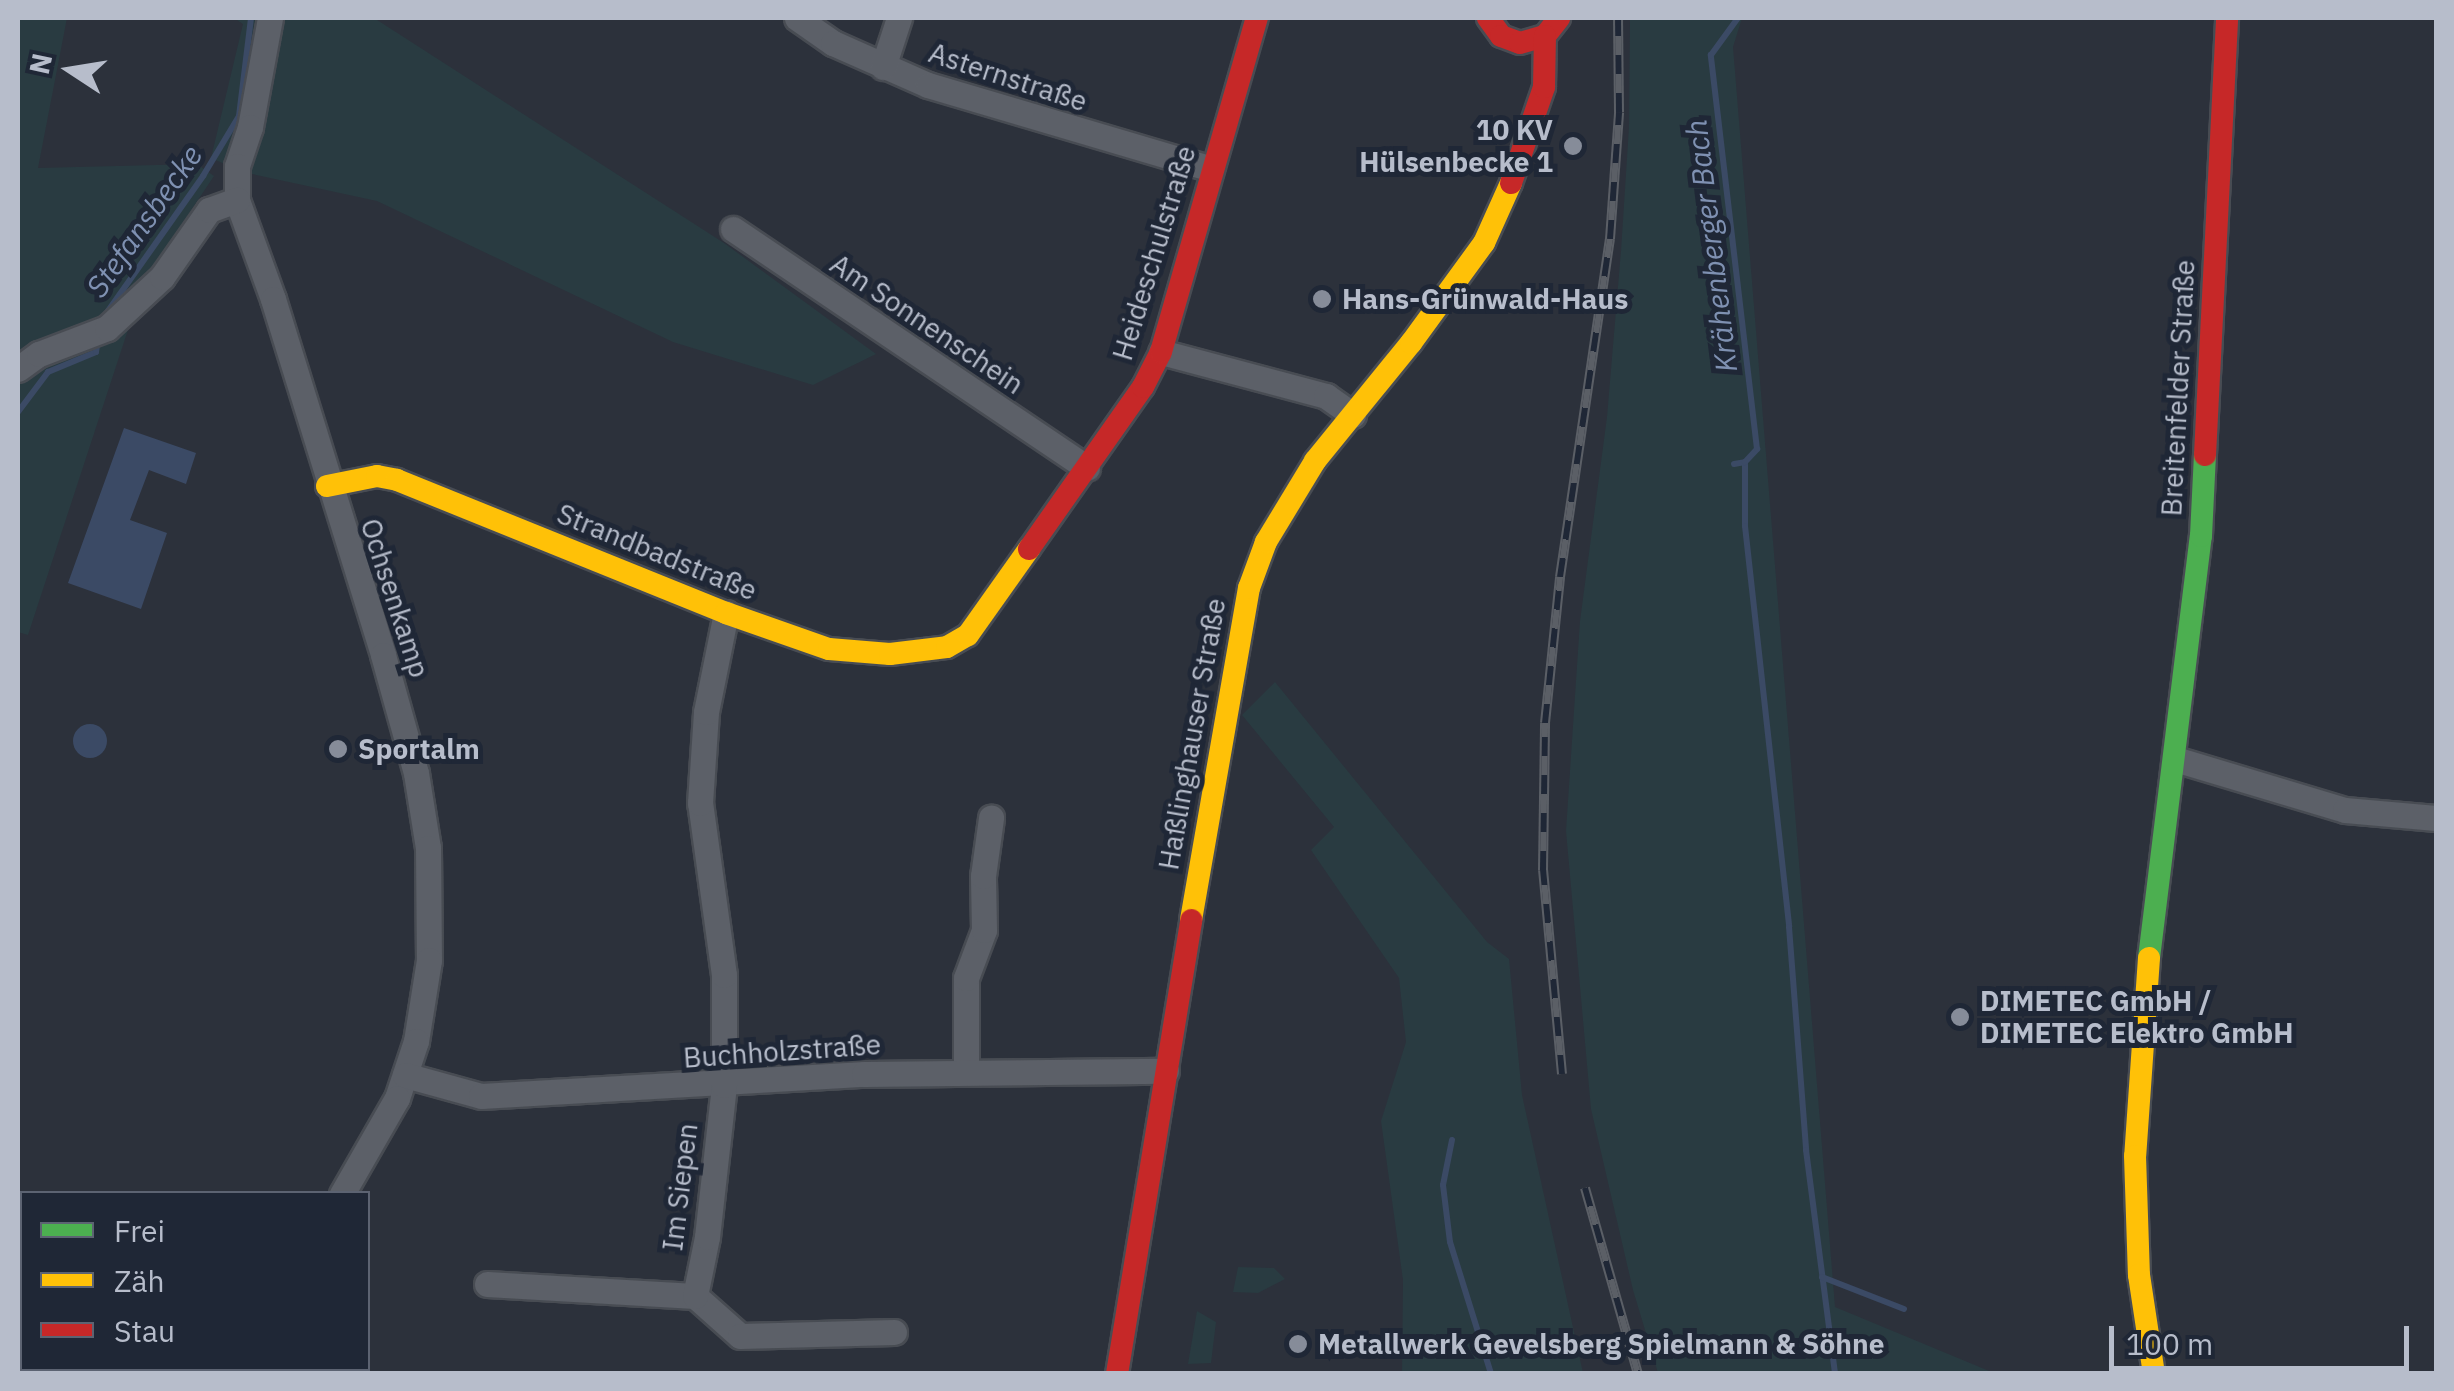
<!DOCTYPE html>
<meta charset="utf-8">
<style>
body{margin:0}
#map{position:relative;width:2454px;height:1391px;overflow:hidden;background:#2c313b;font-family:"IBM Plex Sans",sans-serif}
div>[style]{position:absolute}
.green>*{inset:0;background:#293b41}
.water>*{inset:0;background:#3b4a65}
.round{border-radius:50%}
.stream>*{height:6px;margin:-3px;padding:0 3px;transform-origin:3px;border-radius:3px;background:#3b4a65}
.roads{filter:drop-shadow(2px 0 #484c53) drop-shadow(-2px 0 #484c53) drop-shadow(0 2px #484c53) drop-shadow(0 -2px #484c53)}
.street>*{height:25px;margin:-12.5px;padding:0 12.5px;transform-origin:12.5px;border-radius:12.5px;background:#5c6068}
.fast>*{height:22px;margin:-11px;padding:0 11px;transform-origin:11px;border-radius:11px;background:#4caf50}
.slow>*{height:22px;margin:-11px;padding:0 11px;transform-origin:11px;border-radius:11px;background:#ffc107}
.jam>*{height:22px;margin:-11px;padding:0 11px;transform-origin:11px;border-radius:11px;background:#c62828}
.rail>*{height:10px;margin-top:-5px;transform-origin:0;background:repeating-linear-gradient(90deg,#1f2736 0 19px,#5b5f66 0 38px);box-sizing:border-box;border-block:2px solid #5b5f66}
.dots>*{width:28px;height:28px;translate:-50% -50%;box-sizing:border-box;border:5px solid #1f2736;border-radius:50%}
span{translate:-50% -50%;white-space:nowrap;text-align:center;line-height:1.15;-webkit-text-stroke:10px #1f2736;paint-order:stroke}
.street-label{font-size:28px;color:#b7bdcb}
.poi-label{font-size:28px;color:#b7bdcb;font-weight:700}
.right{translate:-100% -50%;text-align:right}
.left{translate:0 -50%;text-align:left}
.water-label{font-size:30px;color:#7f91b2;font-style:italic}
.frame{position:absolute;inset:0;border:20px solid #b7bdcb;pointer-events:none}
.legend{position:absolute;left:20px;top:1191px;width:350px;height:180px;box-sizing:border-box;background:#1f2736;border:2px solid #5c6372;margin:0;padding:12px 18px;list-style:none;font-size:30px;color:#b7bdcb}
.legend li{display:flex;align-items:center;gap:20px;height:50px}
.legend b{width:50px;border:2px solid #5c6372}
.north{position:absolute;left:20px;top:20px;width:100px;height:100px;-webkit-text-stroke:8px #1f2736;paint-order:stroke;rotate:282deg;font-size:28px;font-weight:700;line-height:40px;text-align:center;color:#b7bdcb}
.north::after{content:'';display:block;margin:auto;width:35px;height:45px;background:#b7bdcb;clip-path:polygon(50% 0,100% 100%,50% 72%,0 100%)}
.scale{position:absolute;left:2109px;top:1326px;width:300px;height:45px;box-sizing:border-box;border:5px solid #b7bdcb;border-top:0;padding-left:12px;font-size:30px;line-height:35px;white-space:nowrap;color:#b7bdcb;-webkit-text-stroke:8px #1f2736;paint-order:stroke}
</style>
<div id="map">
<div class="green">
<i style="clip-path:polygon(18px 18px,67px 18px,38px 168px,197px 164px,214px 176px,144px 281px,28px 635px,18px 632px)"></i>
<i style="clip-path:polygon(234px 18px,374px 18px,724px 243px,876px 354px,813px 385px,673px 342px,377px 201px,243px 172px,211px 158px,243px 24px)"></i>
<i style="clip-path:polygon(1630px 18px,1742px 18px,1733px 47px,1835px 1307px,1994px 1373px,1658px 1373px,1633px 1290px,1591px 1109px,1566px 831px,1580px 621px,1607px 417px,1621px 251px,1629px 127px)"></i>
<i style="clip-path:polygon(1275px 682px,1487px 942px,1509px 959px,1522px 1095px,1583px 1373px,1402px 1373px,1403px 1280px,1381px 1121px,1406px 1042px,1399px 978px,1311px 850px,1334px 827px,1242px 715px)"></i>
<i style="clip-path:polygon(1238px 1267px,1274px 1268px,1285px 1279px,1258px 1293px,1233px 1292px)"></i>
<i style="clip-path:polygon(1197px 1311px,1216px 1322px,1211px 1363px,1188px 1364px)"></i>
</div>
<div class="water">
<i style="clip-path:polygon(124px 428px,196px 453px,186px 484px,149px 470px,130px 520px,167px 533px,141px 609px,68px 583px)"></i>
<i class="round" style="left:73px;top:724px;width:34px;height:34px"></i>
</div>
<div class="stream">
<i style="left:103px;top:318px;width:174px;rotate:-54.8deg"></i>
<i style="left:203px;top:176px;width:70px;rotate:-59deg"></i>
<i style="left:239px;top:116px;width:99px;rotate:-83deg"></i>
<i style="left:18px;top:412px;width:50px;rotate:-53.1deg"></i>
<i style="left:48px;top:372px;width:52px;rotate:-22.6deg"></i>
<i style="left:96px;top:352px;width:12px;rotate:-81deg"></i>
<i style="left:1745px;top:462px;width:64px;rotate:90deg"></i>
<i style="left:1745px;top:526px;width:403px;rotate:83.7deg"></i>
<i style="left:1789px;top:927px;width:224px;rotate:85.6deg"></i>
<i style="left:1806px;top:1150px;width:226px;rotate:82.6deg"></i>
<i style="left:1734px;top:464px;width:11px;rotate:-10deg"></i>
<i style="left:1745px;top:462px;width:18px;rotate:-47deg"></i>
<i style="left:1757px;top:449px;width:397px;rotate:-96.7deg"></i>
<i style="left:1711px;top:55px;width:46px;rotate:-53.9deg"></i>
<i style="left:1452px;top:1140px;width:46px;rotate:101.3deg"></i>
<i style="left:1443px;top:1185px;width:57px;rotate:83deg"></i>
<i style="left:1450px;top:1242px;width:138px;rotate:72.7deg"></i>
<i style="left:1822px;top:1277px;width:88px;rotate:21.3deg"></i>
</div>
<div class="roads">
<div class="street">
<i style="left:270px;top:18px;width:111px;rotate:100.4deg"></i>
<i style="left:250px;top:127px;width:41px;rotate:108.4deg"></i>
<i style="left:237px;top:166px;width:34px;rotate:90deg"></i>
<i style="left:237px;top:200px;width:105px;rotate:70deg"></i>
<i style="left:273px;top:299px;width:373px;rotate:72.8deg"></i>
<i style="left:383px;top:655px;width:123px;rotate:74.4deg"></i>
<i style="left:416px;top:773px;width:76px;rotate:80.9deg"></i>
<i style="left:428px;top:848px;width:112px;rotate:89.5deg"></i>
<i style="left:429px;top:960px;width:82px;rotate:99.1deg"></i>
<i style="left:416px;top:1041px;width:60px;rotate:108.4deg"></i>
<i style="left:397px;top:1098px;width:111px;rotate:119.8deg"></i>
<i style="left:797px;top:18px;width:44px;rotate:34.8deg"></i>
<i style="left:833px;top:43px;width:104px;rotate:23.9deg"></i>
<i style="left:928px;top:85px;width:295px;rotate:16.5deg"></i>
<i style="left:883px;top:67px;width:52px;rotate:-71.9deg"></i>
<i style="left:733px;top:229px;width:427px;rotate:34deg"></i>
<i style="left:1161px;top:352px;width:171px;rotate:14.9deg"></i>
<i style="left:1326px;top:396px;width:33px;rotate:35deg"></i>
<i style="left:18px;top:369px;width:26px;rotate:-36deg"></i>
<i style="left:39px;top:354px;width:73px;rotate:-20.9deg"></i>
<i style="left:107px;top:328px;width:75px;rotate:-42.8deg"></i>
<i style="left:162px;top:277px;width:82px;rotate:-55deg"></i>
<i style="left:209px;top:210px;width:30px;rotate:-20deg"></i>
<i style="left:2175px;top:759px;width:177px;rotate:16.7deg"></i>
<i style="left:2345px;top:810px;width:91px;rotate:5deg"></i>
<i style="left:966px;top:1072px;width:94px;rotate:-90deg"></i>
<i style="left:966px;top:978px;width:51px;rotate:-69.4deg"></i>
<i style="left:984px;top:930px;width:54px;rotate:-91.1deg"></i>
<i style="left:983px;top:876px;width:59px;rotate:-82.1deg"></i>
<i style="left:405px;top:1075px;width:79px;rotate:15.4deg"></i>
<i style="left:481px;top:1096px;width:384px;rotate:-3.3deg"></i>
<i style="left:864px;top:1074px;width:302px;rotate:-0.6deg"></i>
<i style="left:487px;top:1284px;width:208px;rotate:3.3deg"></i>
<i style="left:695px;top:1296px;width:60px;rotate:41.6deg"></i>
<i style="left:740px;top:1336px;width:154px;rotate:-1.5deg"></i>
<i style="left:695px;top:1296px;width:60px;rotate:-78.5deg"></i>
<i style="left:707px;top:1237px;width:153px;rotate:-83.6deg"></i>
<i style="left:724px;top:1085px;width:110px;rotate:-90deg"></i>
<i style="left:724px;top:975px;width:174px;rotate:-97.9deg"></i>
<i style="left:700px;top:803px;width:91px;rotate:-86.2deg"></i>
<i style="left:706px;top:712px;width:101px;rotate:-78.6deg"></i>
<i style="left:170px;top:1374px;width:8px;rotate:-50deg"></i>
</div>
<div class="fast">
<i style="left:2149px;top:958px;width:425px;rotate:-83deg"></i>
<i style="left:2201px;top:536px;width:81px;rotate:-87.2deg"></i>
</div>
<div class="slow">
<i style="left:327px;top:486px;width:51px;rotate:-11.3deg"></i>
<i style="left:377px;top:476px;width:20px;rotate:11deg"></i>
<i style="left:397px;top:480px;width:355px;rotate:22deg"></i>
<i style="left:726px;top:613px;width:109px;rotate:19.3deg"></i>
<i style="left:829px;top:649px;width:61px;rotate:4.7deg"></i>
<i style="left:890px;top:654px;width:57px;rotate:-7deg"></i>
<i style="left:947px;top:647px;width:24px;rotate:-30deg"></i>
<i style="left:968px;top:635px;width:105px;rotate:-54.7deg"></i>
<i style="left:1191px;top:920px;width:337px;rotate:-80.1deg"></i>
<i style="left:1249px;top:588px;width:49px;rotate:-69.7deg"></i>
<i style="left:1266px;top:542px;width:95px;rotate:-58.8deg"></i>
<i style="left:1315px;top:461px;width:152px;rotate:-50.9deg"></i>
<i style="left:1411px;top:343px;width:124px;rotate:-53.9deg"></i>
<i style="left:1484px;top:243px;width:66px;rotate:-65.8deg"></i>
<i style="left:2149px;top:958px;width:198px;rotate:94deg"></i>
<i style="left:2135px;top:1156px;width:119px;rotate:88.1deg"></i>
<i style="left:2139px;top:1275px;width:100px;rotate:81.4deg"></i>
</div>
<div class="jam">
<i style="left:1488px;top:18px;width:22px;rotate:54deg"></i>
<i style="left:1501px;top:36px;width:20px;rotate:20deg"></i>
<i style="left:1520px;top:43px;width:26px;rotate:-16deg"></i>
<i style="left:1545px;top:36px;width:23px;rotate:-52deg"></i>
<i style="left:1511px;top:183px;width:102px;rotate:-71deg"></i>
<i style="left:1544px;top:87px;width:51px;rotate:-88.9deg"></i>
<i style="left:2205px;top:455px;width:438px;rotate:-87.1deg"></i>
<i style="left:1029px;top:549px;width:198px;rotate:-54.9deg"></i>
<i style="left:1143px;top:387px;width:39px;rotate:-63deg"></i>
<i style="left:1161px;top:352px;width:348px;rotate:-74deg"></i>
<i style="left:1117px;top:1374px;width:460px;rotate:-80.7deg"></i>
</div>
</div>
<div class="rail">
<i style="left:1562px;top:1074px;width:205px;rotate:-95.3deg"></i>
<i style="left:1543px;top:870px;width:147px;rotate:-89.2deg"></i>
<i style="left:1545px;top:723px;width:147px;rotate:-84.1deg"></i>
<i style="left:1560px;top:577px;width:342px;rotate:-81.6deg"></i>
<i style="left:1610px;top:239px;width:127px;rotate:-85.9deg"></i>
<i style="left:1619px;top:112px;width:94px;rotate:-90.6deg"></i>
<i style="left:1585px;top:1188px;width:193px;rotate:74.1deg"></i>
</div>
<div class="dots">
<i style="left:1573px;top:146px;background:#868c99"></i>
<i style="left:1322px;top:299px;background:#868c99"></i>
<i style="left:338px;top:749px;background:#868c99"></i>
<i style="left:1960px;top:1017px;background:#868c99"></i>
<i style="left:1298px;top:1344px;background:#868c99"></i>
</div>
<div class="street-label">
<span style="left:1008px;top:77px;rotate:18deg">Asternstraße</span>
<span style="left:1154px;top:253px;rotate:-73deg">Heideschulstraße</span>
<span style="left:927px;top:324px;rotate:34deg">Am Sonnenschein</span>
<span style="left:2178px;top:388px;rotate:-87deg">Breitenfelder Straße</span>
<span style="left:657px;top:552px;rotate:22deg">Strandbadstraße</span>
<span style="left:395px;top:598px;rotate:72deg">Ochsenkamp</span>
<span style="left:1192px;top:734px;rotate:-80deg">Haßlinghauser Straße</span>
<span style="left:782px;top:1051px;rotate:-4deg">Buchholzstraße</span>
<span style="left:680px;top:1187px;rotate:-83deg">Im Siepen</span>
</div>
<div class="poi-label">
<span class="right" style="left:1553px;top:146px">10 KV<br>Hülsenbecke 1</span>
<span class="left" style="left:1342px;top:299px">Hans-Grünwald-Haus</span>
<span class="left" style="left:358px;top:749px">Sportalm</span>
<span class="left" style="left:1980px;top:1017px">DIMETEC GmbH /<br>DIMETEC Elektro GmbH</span>
<span class="left" style="left:1318px;top:1344px">Metallwerk Gevelsberg Spielmann &amp; Söhne</span>
</div>
<div class="water-label">
<span style="left:144px;top:221px;rotate:-55deg">Stefansbecke</span>
<span style="left:1711px;top:246px;rotate:-97deg">Krähenberger Bach</span>
</div>
<div class="frame"></div>
<ul class="legend">
<li><b style="height:12px;background:#4caf50"></b>Frei</li>
<li><b style="height:12px;background:#ffc107"></b>Zäh</li>
<li><b style="height:12px;background:#c62828"></b>Stau</li>
</ul>
<div class="north">N</div>
<div class="scale">100 m</div>
</div>
